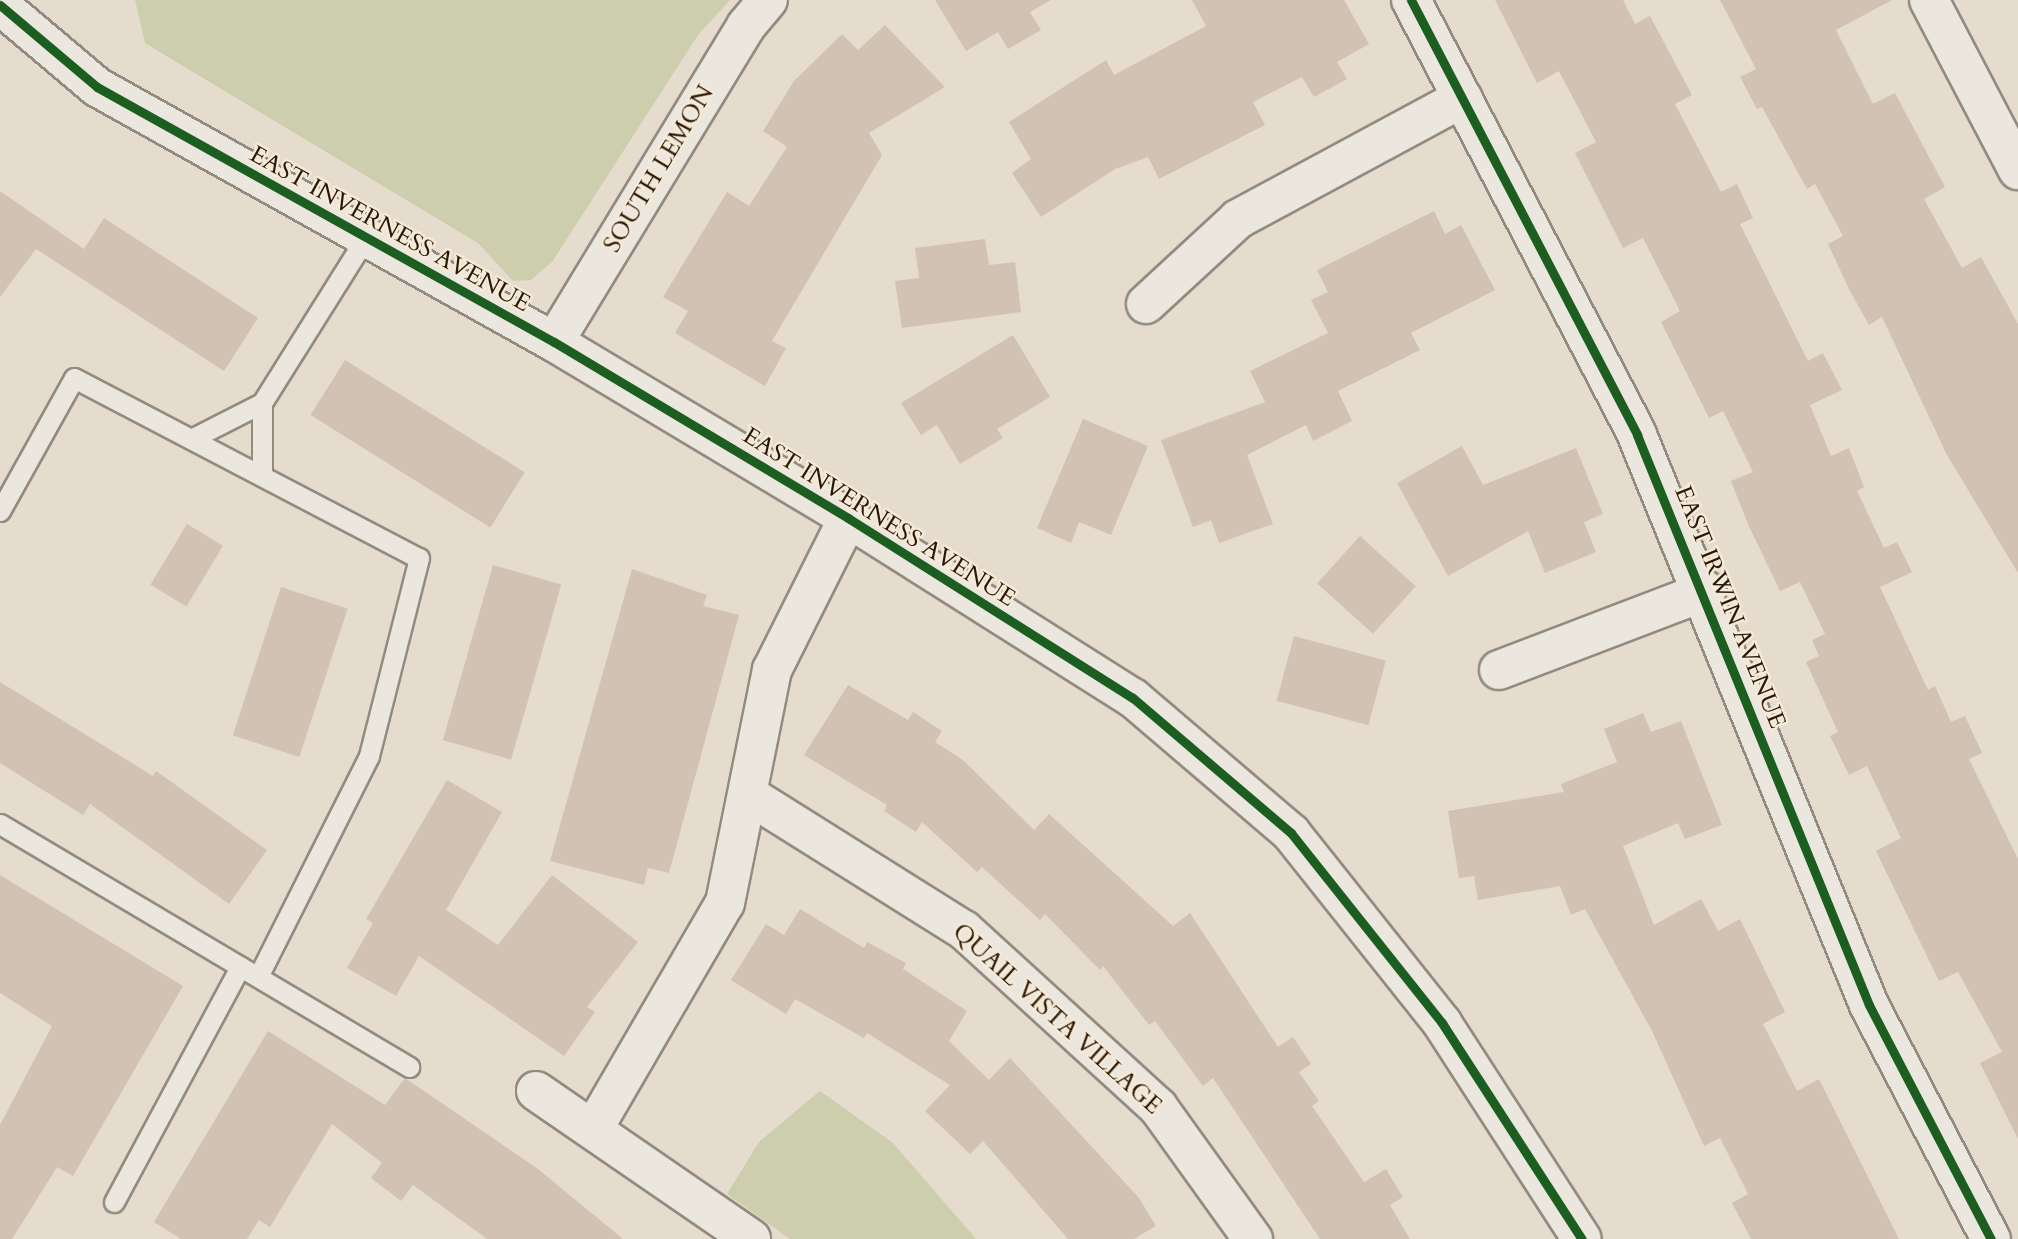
<!DOCTYPE html>
<style>
body{margin:0}
#map{position:relative;width:2018px;height:1239px;overflow:hidden;background:#e5dccd;font-family:Cardo,serif}
div>[style]{position:absolute}
.green>*{inset:0;background:#ccceae}
.building>*{inset:0;background:#d1c2b4;transform-origin:0 0}
.roads{filter:drop-shadow(2px 0 #928b81) drop-shadow(-2px 0 #928b81) drop-shadow(0 2px #928b81) drop-shadow(0 -2px #928b81)}
.service>*{height:19px;margin:-9.5px;padding:0 9.5px;transform-origin:9.5px;border-radius:9.5px;background:#ebe6de}
.minor>*{height:38px;margin:-19px;padding:0 19px;transform-origin:19px;border-radius:19px;background:#ebe6de}
.cycleway>*{height:9px;margin:-4.5px;padding:0 4.5px;transform-origin:4.5px;border-radius:4.5px;background:#1b5e20}
span{translate:-50% -50%;white-space:nowrap;text-align:center;line-height:1.15;-webkit-text-stroke:5px #f5ead8;paint-order:stroke}
.street-label{font-size:24px;color:#2b1806}
</style>
<div id="map">
<div class="green">
<i style="clip-path:polygon(135px 0,730px 0,698px 35px,552px 262px,531px 280px,513px 281px,478px 243px,145px 43px)"></i>
<i style="clip-path:polygon(820px 1091px,893px 1143px,976px 1239px,790px 1239px,727px 1194px,759px 1142px)"></i>
</div>
<div class="building">
<i style="clip-path:polygon(935px 0,1051px 0,1030px 12px,1041px 30px,1008px 49px,998px 32px,966px 51px)"></i>
<i style="clip-path:polygon(1192px 0,1344px 0,1369px 44px,1337px 62px,1347px 79px,1314px 97px,1302px 77px,1253px 102px,1265px 125px,1159px 179px,1148px 157px,1115px 169px,1041px 217px,1012px 173px,1031px 159px,1009px 122px,1106px 60px,1114px 75px,1206px 26px)"></i>
<i style="clip-path:polygon(1495px 0,1623px 0,1635px 24px,1650px 16px,1692px 95px,1675px 104px,1706px 163px,1721px 192px,1737px 184px,1753px 218px,1740px 224px,1808px 361px,1823px 353px,1842px 390px,1810px 405px,1831px 456px,1849px 448px,1864px 487px,1857px 491px,1884px 548px,1897px 542px,1912px 572px,1880px 587px,1928px 690px,1935px 686px,1951px 722px,1965px 716px,1982px 753px,1969px 759px,2018px 859px,2018px 1139px,1980px 1063px,2002px 1052px,1958px 972px,1939px 981px,1876px 851px,1901px 838px,1867px 766px,1849px 775px,1830px 736px,1838px 732px,1806px 662px,1819px 656px,1812px 640px,1825px 634px,1800px 582px,1780px 591px,1748px 524px,1731px 481px,1753px 472px,1723px 411px,1709px 418px,1661px 322px,1680px 311px,1643px 238px,1623px 248px,1575px 153px,1596px 142px,1559px 71px,1537px 83px)"></i>
<i style="clip-path:polygon(1720px 0,1892px 0,1836px 30px,1873px 104px,1895px 93px,1945px 187px,1924px 199px,1962px 268px,1981px 257px,2018px 324px,2018px 573px,1947px 455px,1882px 317px,1869px 325px,1849px 289px,1828px 244px,1843px 236px,1815px 184px,1807px 189px,1762px 107px,1757px 109px,1740px 77px,1756px 69px)"></i>
<i style="clip-path:polygon(885px 25px,945px 87px,869px 133px,882px 155px,772px 341px,786px 348px,765px 386px,675px 333px,688px 311px,663px 297px,727px 192px,749px 206px,787px 147px,763px 131px,794px 81px,842px 34px,858px 50px)"></i>
<i style="clip-path:polygon(0 191px,84px 249px,104px 218px,258px 318px,224px 371px,36px 249px,0 297px)"></i>
<i style="clip-path:polygon(1434px 211px,1445px 234px,1461px 225px,1495px 290px,1411px 333px,1420px 350px,1338px 391px,1352px 421px,1313px 441px,1306px 425px,1247px 455px,1273px 524px,1219px 543px,1211px 520px,1193px 527px,1161px 440px,1265px 402px,1250px 371px,1328px 333px,1311px 300px,1328px 292px,1317px 270px)"></i>
<i style="clip-path:polygon(985px 239px,989px 265px,1015px 262px,1021px 312px,902px 328px,895px 281px,919px 278px,915px 248px)"></i>
<i style="clip-path:polygon(1013px 335px,1050px 397px,997px 429px,1003px 438px,960px 464px,937px 425px,921px 435px,901px 403px)"></i>
<i style="left:345px;top:360px;width:212px;height:65px;rotate:32deg"></i>
<i style="clip-path:polygon(1083px 419px,1148px 446px,1111px 535px,1079px 522px,1071px 543px,1037px 528px)"></i>
<i style="clip-path:polygon(1462px 446px,1483px 485px,1576px 448px,1603px 514px,1584px 522px,1596px 552px,1545px 573px,1528px 531px,1448px 576px,1397px 483px)"></i>
<i style="left:187px;top:524px;width:42px;height:71px;rotate:31deg"></i>
<i style="left:1360px;top:536px;width:75px;height:64px;rotate:42deg"></i>
<i style="left:493px;top:565px;width:71px;height:182px;rotate:16deg"></i>
<i style="clip-path:polygon(632px 569px,707px 595px,703px 606px,739px 615px,669px 873px,648px 868px,644px 885px,550px 861px)"></i>
<i style="left:281px;top:587px;width:70px;height:156px;rotate:18deg"></i>
<i style="left:1294px;top:636px;width:95px;height:67px;rotate:15deg"></i>
<i style="clip-path:polygon(0 682px,153px 776px,156px 771px,267px 850px,229px 904px,90px 804px,83px 815px,0 763px)"></i>
<i style="clip-path:polygon(848px 685px,908px 720px,913px 712px,942px 731px,935px 742px,963px 760px,1034px 830px,1049px 814px,1173px 926px,1190px 913px,1278px 1047px,1293px 1037px,1311px 1064px,1299px 1072px,1319px 1101px,1312px 1106px,1364px 1182px,1386px 1169px,1403px 1197px,1390px 1205px,1410px 1239px,1320px 1239px,1213px 1078px,1203px 1086px,1155px 1021px,1149px 1025px,1103px 966px,1100px 970px,1045px 914px,1040px 920px,982px 867px,977px 872px,922px 822px,916px 832px,884px 811px,887px 805px,804px 755px)"></i>
<i style="clip-path:polygon(1643px 713px,1651px 732px,1681px 721px,1722px 825px,1685px 839px,1678px 823px,1623px 846px,1654px 925px,1701px 899px,1718px 931px,1740px 919px,1785px 1012px,1763px 1024px,1797px 1091px,1819px 1079px,1899px 1239px,1751px 1239px,1732px 1203px,1748px 1194px,1720px 1138px,1704px 1146px,1652px 1031px,1585px 909px,1571px 915px,1560px 886px,1478px 900px,1474px 876px,1459px 878px,1448px 811px,1564px 792px,1561px 784px,1617px 762px,1604px 729px)"></i>
<i style="clip-path:polygon(447px 780px,502px 812px,446px 910px,498px 945px,552px 875px,638px 942px,587px 1007px,595px 1012px,564px 1056px,419px 956px,396px 996px,347px 968px,373px 923px,366px 919px)"></i>
<i style="clip-path:polygon(0 875px,183px 986px,73px 1176px,57px 1167px,12px 1239px,0 1239px,0 1125px,52px 1026px,0 993px)"></i>
<i style="clip-path:polygon(800px 909px,864px 948px,867px 942px,906px 963px,903px 969px,967px 1011px,949px 1041px,989px 1080px,1010px 1058px,1139px 1198px,1156px 1226px,1134px 1239px,1068px 1239px,983px 1141px,970px 1154px,925px 1111px,950px 1085px,867px 1033px,864px 1038px,795px 999px,786px 1014px,731px 980px,766px 924px,784px 935px)"></i>
<i style="clip-path:polygon(268px 1031px,385px 1105px,405px 1078px,538px 1169px,623px 1239px,487px 1239px,413px 1185px,401px 1201px,371px 1178px,382px 1163px,332px 1124px,270px 1227px,259px 1220px,247px 1239px,181px 1239px,154px 1222px)"></i>
</div>
<div class="roads">
<div class="service">
<i style="left:262px;top:403px;width:73px;rotate:90deg"></i>
<i style="left:191px;top:439px;width:80px;rotate:-26.9deg"></i>
<i style="left:262px;top:403px;width:196px;rotate:-57.9deg"></i>
<i style="left:0;top:511px;width:152px;rotate:-60.9deg"></i>
<i style="left:74px;top:378px;width:389px;rotate:27.6deg"></i>
<i style="left:419px;top:558px;width:204px;rotate:104.2deg"></i>
<i style="left:369px;top:756px;width:247px;rotate:116.7deg"></i>
<i style="left:0;top:824px;width:476px;rotate:30.7deg"></i>
<i style="left:114px;top:1202px;width:267px;rotate:-61.8deg"></i>
</div>
<div class="minor">
<i style="left:1411px;top:0;width:490px;rotate:62.5deg"></i>
<i style="left:1637px;top:435px;width:615px;rotate:67.85deg"></i>
<i style="left:1869px;top:1005px;width:264px;rotate:62.5deg"></i>
<i style="left:1929px;top:0;width:192px;rotate:62.4deg"></i>
<i style="left:0;top:5px;width:127px;rotate:40.2deg"></i>
<i style="left:97px;top:87px;width:523px;rotate:29.16deg"></i>
<i style="left:554px;top:342px;width:343px;rotate:30.9deg"></i>
<i style="left:848px;top:518px;width:337px;rotate:32.3deg"></i>
<i style="left:1133px;top:698px;width:208px;rotate:40.5deg"></i>
<i style="left:1291px;top:833px;width:243px;rotate:51.5deg"></i>
<i style="left:1442px;top:1023px;width:257px;rotate:57.1deg"></i>
<i style="left:1146px;top:304px;width:125px;rotate:-42.7deg"></i>
<i style="left:1238px;top:219px;width:255px;rotate:-28.3deg"></i>
<i style="left:554px;top:342px;width:370px;rotate:-58.7deg"></i>
<i style="left:746px;top:26px;width:34px;rotate:-50deg"></i>
<i style="left:1499px;top:670px;width:222px;rotate:-20.9deg"></i>
<i style="left:750px;top:796px;width:252px;rotate:32.1deg"></i>
<i style="left:964px;top:930px;width:263px;rotate:42.4deg"></i>
<i style="left:1158px;top:1107px;width:163px;rotate:54.3deg"></i>
<i style="left:536px;top:1091px;width:261px;rotate:34.5deg"></i>
<i style="left:595px;top:1126px;width:258px;rotate:-59.8deg"></i>
<i style="left:725px;top:903px;width:238px;rotate:-78.6deg"></i>
<i style="left:772px;top:670px;width:170px;rotate:-63.4deg"></i>
</div>
</div>
<div class="cycleway">
<i style="left:1411px;top:0;width:490px;rotate:62.5deg"></i>
<i style="left:1637px;top:435px;width:615px;rotate:67.85deg"></i>
<i style="left:1869px;top:1005px;width:264px;rotate:62.5deg"></i>
<i style="left:0;top:5px;width:127px;rotate:40.2deg"></i>
<i style="left:97px;top:87px;width:523px;rotate:29.16deg"></i>
<i style="left:554px;top:342px;width:343px;rotate:30.9deg"></i>
<i style="left:848px;top:518px;width:337px;rotate:32.3deg"></i>
<i style="left:1133px;top:698px;width:208px;rotate:40.5deg"></i>
<i style="left:1291px;top:833px;width:243px;rotate:51.5deg"></i>
<i style="left:1442px;top:1023px;width:257px;rotate:57.1deg"></i>
</div>
<div class="street-label">
<span style="left:659px;top:169px;rotate:-59deg">SOUTH LEMON</span>
<span style="left:390px;top:229px;rotate:29deg">EAST INVERNESS AVENUE</span>
<span style="left:879px;top:517px;rotate:32deg">EAST INVERNESS AVENUE</span>
<span style="left:1730px;top:607px;rotate:68deg">EAST IRWIN AVENUE</span>
<span style="left:1057px;top:1019px;rotate:42deg">QUAIL VISTA VILLAGE</span>
</div>
</div>
